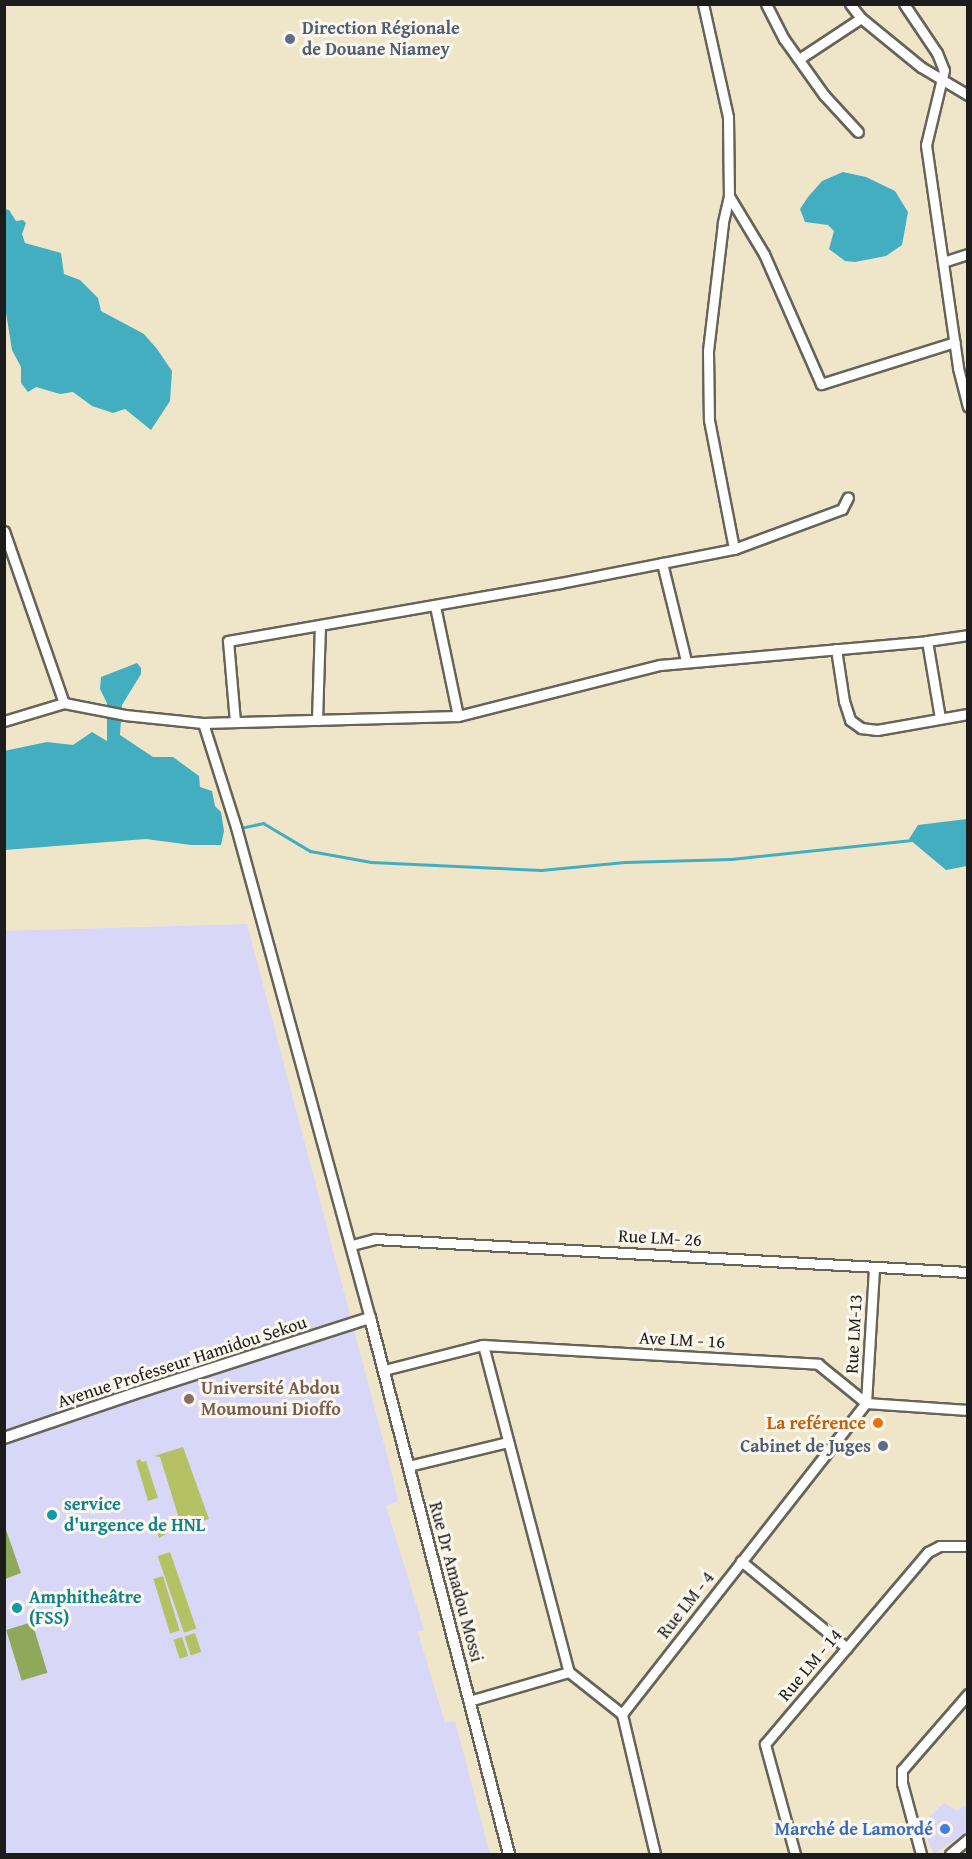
<!DOCTYPE html>
<meta charset="utf-8">
<style>
body{margin:0}
#map{position:relative;width:972px;height:1859px;overflow:hidden;background:#efe6ca;font-family:"Gentium Book Plus",serif}
div>[style]{position:absolute}
.built>*{inset:0;background:#d8d7f8}
.green>*{inset:0;background:#b4c264;transform-origin:0 0}
.forest>*{inset:0;background:#8fa85a;transform-origin:0 0}
.water>*{inset:0;background:#42aec0}
.stream>*{height:3px;margin:-1.5px;padding:0 1.5px;transform-origin:1.5px;border-radius:1.5px;background:#42aec0}
.roads{filter:drop-shadow(2px 0 #666359) drop-shadow(-2px 0 #666359) drop-shadow(0 2px #666359) drop-shadow(0 -2px #666359)}
.minor>*{height:9px;margin:-4.5px;padding:0 4.5px;transform-origin:4.5px;border-radius:4.5px;background:#fff}
.tertiary>*{height:10px;margin:-5px;padding:0 5px;transform-origin:5px;border-radius:5px;background:#fff}
.dots>*{width:16px;height:16px;translate:-50% -50%;box-sizing:border-box;border:3px solid #fbf7ec;border-radius:50%}
span{translate:-50% -50%;white-space:nowrap;text-align:center;line-height:1.15;-webkit-text-stroke:6px #fbf7ec;paint-order:stroke}
.service-label{font-size:18px;color:#4e5e75;font-weight:700}
.left{translate:0 -50%;text-align:left}
.right{translate:-100% -50%;text-align:right}
.street-label{font-size:18px;color:#1c1c1c}
.education-label{font-size:18px;color:#785e54;font-weight:700}
.food-label{font-size:18px;color:#c56008;font-weight:700}
.culture-label{font-size:18px;color:#0d838f;font-weight:700}
.shop-label{font-size:18px;color:#366cbe;font-weight:700}
.frame{position:absolute;inset:0;border:6px solid #1c1c1c;pointer-events:none}
</style>
<div id="map">
<div class="built">
<i style="clip-path:polygon(247px 924px,391px 1470px,398px 1501px,386px 1506px,424px 1630px,418px 1632px,445px 1723px,455px 1721px,490px 1854px,5px 1854px,5px 931px)"></i>
<i style="clip-path:polygon(944px 1803px,957px 1811px,967px 1804px,967px 1832px,934px 1854px,921px 1825px)"></i>
</div>
<div class="green">
<i style="clip-path:polygon(183px 1447px,209px 1519px,185px 1527px,181px 1525px,160px 1457px,154px 1456px)"></i>
<i style="clip-path:polygon(140px 1459px,142px 1462px,146px 1461px,158px 1498px,148px 1501px,136px 1461px)"></i>
<i style="clip-path:polygon(165px 1521px,166px 1534px,159px 1538px,155px 1525px)"></i>
<i style="left:170px;top:1552px;width:81px;height:13px;rotate:71deg"></i>
<i style="left:163px;top:1576px;width:57px;height:10px;rotate:73deg"></i>
<i style="left:195px;top:1633px;width:20px;height:11px;rotate:72deg"></i>
<i style="left:182px;top:1637px;width:20px;height:9px;rotate:72deg"></i>
</div>
<div class="forest">
<i style="clip-path:polygon(4px 1524px,21px 1573px,5px 1579px,4px 1579px)"></i>
<i style="left:32px;top:1622px;width:53px;height:27px;rotate:73deg"></i>
</div>
<div class="water">
<i style="clip-path:polygon(843px 172px,866px 177px,895px 191px,908px 212px,902px 245px,886px 256px,855px 262px,845px 261px,829px 249px,834px 231px,828px 225px,805px 222px,800px 209px,808px 197px,822px 181px)"></i>
<i style="clip-path:polygon(5px 209px,9px 210px,16px 221px,23px 220px,26px 223px,22px 234px,25px 243px,61px 253px,64px 274px,80px 280px,98px 298px,101px 311px,144px 334px,157px 349px,172px 371px,170px 401px,151px 430px,125px 409px,113px 413px,92px 406px,73px 392px,60px 394px,36px 387px,28px 392px,21px 383px,21px 367px,12px 350px,5px 307px)"></i>
<i style="clip-path:polygon(137px 663px,141px 668px,141px 674px,122px 705px,120px 735px,153px 757px,173px 757px,199px 776px,200px 787px,212px 791px,215px 806px,221px 812px,224px 831px,221px 845px,191px 845px,146px 839px,5px 850px,4px 751px,47px 742px,73px 745px,92px 732px,107px 741px,107px 703px,100px 689px,101px 677px)"></i>
<i style="clip-path:polygon(967px 819px,967px 866px,946px 870px,909px 839px,918px 825px)"></i>
</div>
<div class="stream">
<i style="left:240px;top:828px;width:24px;rotate:-12deg"></i>
<i style="left:263px;top:823px;width:55px;rotate:30.8deg"></i>
<i style="left:310px;top:851px;width:62px;rotate:10.2deg"></i>
<i style="left:371px;top:862px;width:170px;rotate:2.7deg"></i>
<i style="left:541px;top:870px;width:84px;rotate:-5.4deg"></i>
<i style="left:625px;top:862px;width:106px;rotate:-1.6deg"></i>
<i style="left:731px;top:859px;width:182px;rotate:-6deg"></i>
</div>
<div class="roads">
<div class="minor">
<i style="left:703px;top:4px;width:116px;rotate:77.5deg"></i>
<i style="left:728px;top:117px;width:79px;rotate:89.3deg"></i>
<i style="left:729px;top:196px;width:28px;rotate:103deg"></i>
<i style="left:723px;top:223px;width:129px;rotate:96.7deg"></i>
<i style="left:708px;top:351px;width:69px;rotate:89.2deg"></i>
<i style="left:709px;top:420px;width:131px;rotate:79deg"></i>
<i style="left:766px;top:4px;width:39px;rotate:63deg"></i>
<i style="left:784px;top:39px;width:69px;rotate:54.5deg"></i>
<i style="left:824px;top:95px;width:50px;rotate:47.4deg"></i>
<i style="left:850px;top:4px;width:18px;rotate:52deg"></i>
<i style="left:861px;top:18px;width:77px;rotate:39.2deg"></i>
<i style="left:921px;top:67px;width:55px;rotate:30.8deg"></i>
<i style="left:904px;top:4px;width:59px;rotate:56deg"></i>
<i style="left:937px;top:53px;width:18px;rotate:68deg"></i>
<i style="left:944px;top:70px;width:77px;rotate:103.5deg"></i>
<i style="left:926px;top:145px;width:225px;rotate:81.8deg"></i>
<i style="left:958px;top:368px;width:40px;rotate:75.6deg"></i>
<i style="left:799px;top:59px;width:74px;rotate:-33.5deg"></i>
<i style="left:729px;top:196px;width:68px;rotate:58.9deg"></i>
<i style="left:764px;top:254px;width:142px;rotate:66.3deg"></i>
<i style="left:821px;top:384px;width:140px;rotate:-17.4deg"></i>
<i style="left:943px;top:262px;width:26px;rotate:-18deg"></i>
<i style="left:4px;top:531px;width:182px;rotate:70.8deg"></i>
<i style="left:662px;top:563px;width:101px;rotate:76.2deg"></i>
<i style="left:435px;top:606px;width:112px;rotate:78.2deg"></i>
<i style="left:927px;top:641px;width:78px;rotate:80.4deg"></i>
<i style="left:836px;top:649px;width:53px;rotate:81.3deg"></i>
<i style="left:844px;top:701px;width:20px;rotate:72deg"></i>
<i style="left:850px;top:720px;width:14px;rotate:36deg"></i>
<i style="left:861px;top:728px;width:16px;rotate:7deg"></i>
<i style="left:877px;top:730px;width:92px;rotate:-10deg"></i>
<i style="left:317px;top:720px;width:93px;rotate:-88.2deg"></i>
<i style="left:4px;top:721px;width:63px;rotate:-16.7deg"></i>
<i style="left:64px;top:703px;width:62px;rotate:11.1deg"></i>
<i style="left:125px;top:715px;width:78px;rotate:5.9deg"></i>
<i style="left:203px;top:723px;width:255px;rotate:-1.6deg"></i>
<i style="left:458px;top:716px;width:208px;rotate:-14.2deg"></i>
<i style="left:660px;top:665px;width:268px;rotate:-5.1deg"></i>
<i style="left:927px;top:641px;width:41px;rotate:-8.3deg"></i>
<i style="left:235px;top:722px;width:81px;rotate:-94.9deg"></i>
<i style="left:228px;top:641px;width:337px;rotate:-9.9deg"></i>
<i style="left:560px;top:583px;width:177px;rotate:-11.1deg"></i>
<i style="left:734px;top:549px;width:115px;rotate:-20.3deg"></i>
<i style="left:842px;top:509px;width:13px;rotate:-63deg"></i>
<i style="left:203px;top:723px;width:109px;rotate:72.4deg"></i>
<i style="left:236px;top:827px;width:509px;rotate:74.74deg"></i>
<i style="left:352px;top:1245px;width:24px;rotate:-15deg"></i>
<i style="left:375px;top:1239px;width:594px;rotate:3.19deg"></i>
<i style="left:483px;top:1345px;width:338px;rotate:75.3deg"></i>
<i style="left:569px;top:1672px;width:68px;rotate:38.4deg"></i>
<i style="left:384px;top:1370px;width:102px;rotate:-14.2deg"></i>
<i style="left:483px;top:1345px;width:336px;rotate:3.2deg"></i>
<i style="left:818px;top:1364px;width:62px;rotate:39.1deg"></i>
<i style="left:866px;top:1403px;width:102px;rotate:3.9deg"></i>
<i style="left:866px;top:1403px;width:136px;rotate:-86.6deg"></i>
<i style="left:408px;top:1466px;width:103px;rotate:-13.5deg"></i>
<i style="left:741px;top:1561px;width:137px;rotate:39.4deg"></i>
<i style="left:469px;top:1701px;width:104px;rotate:-16.2deg"></i>
<i style="left:655px;top:1854px;width:144px;rotate:-103.3deg"></i>
<i style="left:622px;top:1714px;width:395px;rotate:-51.9deg"></i>
<i style="left:795px;top:1854px;width:114px;rotate:-105.3deg"></i>
<i style="left:765px;top:1744px;width:252px;rotate:-49.7deg"></i>
<i style="left:928px;top:1552px;width:13px;rotate:-27deg"></i>
<i style="left:940px;top:1546px;width:28px"></i>
<i style="left:921px;top:1854px;width:73px;rotate:-105deg"></i>
<i style="left:902px;top:1783px;width:13px;rotate:-90deg"></i>
<i style="left:902px;top:1770px;width:101px;rotate:-49deg"></i>
<i style="left:950px;top:1854px;width:23px;rotate:-40deg"></i>
</div>
<div class="tertiary">
<i style="left:4px;top:1438px;width:136px;rotate:-18.8deg"></i>
<i style="left:133px;top:1394px;width:249px;rotate:-17.8deg"></i>
<i style="left:370px;top:1318px;width:554px;rotate:75.46deg"></i>
</div>
</div>
<div class="dots">
<i style="left:290px;top:39px;background:#5c6f8a"></i>
<i style="left:189px;top:1399px;background:#8d6e63"></i>
<i style="left:878px;top:1423px;background:#e8710a"></i>
<i style="left:883px;top:1446px;background:#5c6f8a"></i>
<i style="left:52px;top:1515px;background:#0f9aa8"></i>
<i style="left:17px;top:1608px;background:#0f9aa8"></i>
<i style="left:945px;top:1829px;background:#3f7fe0"></i>
</div>
<div class="service-label">
<span class="left" style="left:302px;top:39px">Direction Régionale<br>de Douane Niamey</span>
<span class="right" style="left:871px;top:1446px">Cabinet de Juges</span>
</div>
<div class="street-label">
<span style="left:660px;top:1238px;rotate:3deg">Rue LM- 26</span>
<span style="left:854px;top:1334px;rotate:-87deg">Rue LM-13</span>
<span style="left:682px;top:1340px;rotate:3deg">Ave LM - 16</span>
<span style="left:182px;top:1362px;rotate:-18deg">Avenue Professeur Hamidou Sekou</span>
<span style="left:456px;top:1582px;rotate:75deg">Rue Dr Amadou Mossi</span>
<span style="left:686px;top:1605px;rotate:-52deg">Rue LM - 4</span>
<span style="left:810px;top:1665px;rotate:-50deg">Rue LM - 14</span>
</div>
<div class="education-label">
<span class="left" style="left:201px;top:1399px">Université Abdou<br>Moumouni Dioffo</span>
</div>
<div class="food-label">
<span class="right" style="left:866px;top:1423px">La reférence</span>
</div>
<div class="culture-label">
<span class="left" style="left:64px;top:1515px">service<br>d'urgence de HNL</span>
<span class="left" style="left:29px;top:1608px">Amphitheâtre<br>(FSS)</span>
</div>
<div class="shop-label">
<span class="right" style="left:933px;top:1829px">Marché de Lamordé</span>
</div>
<div class="frame"></div>
</div>
